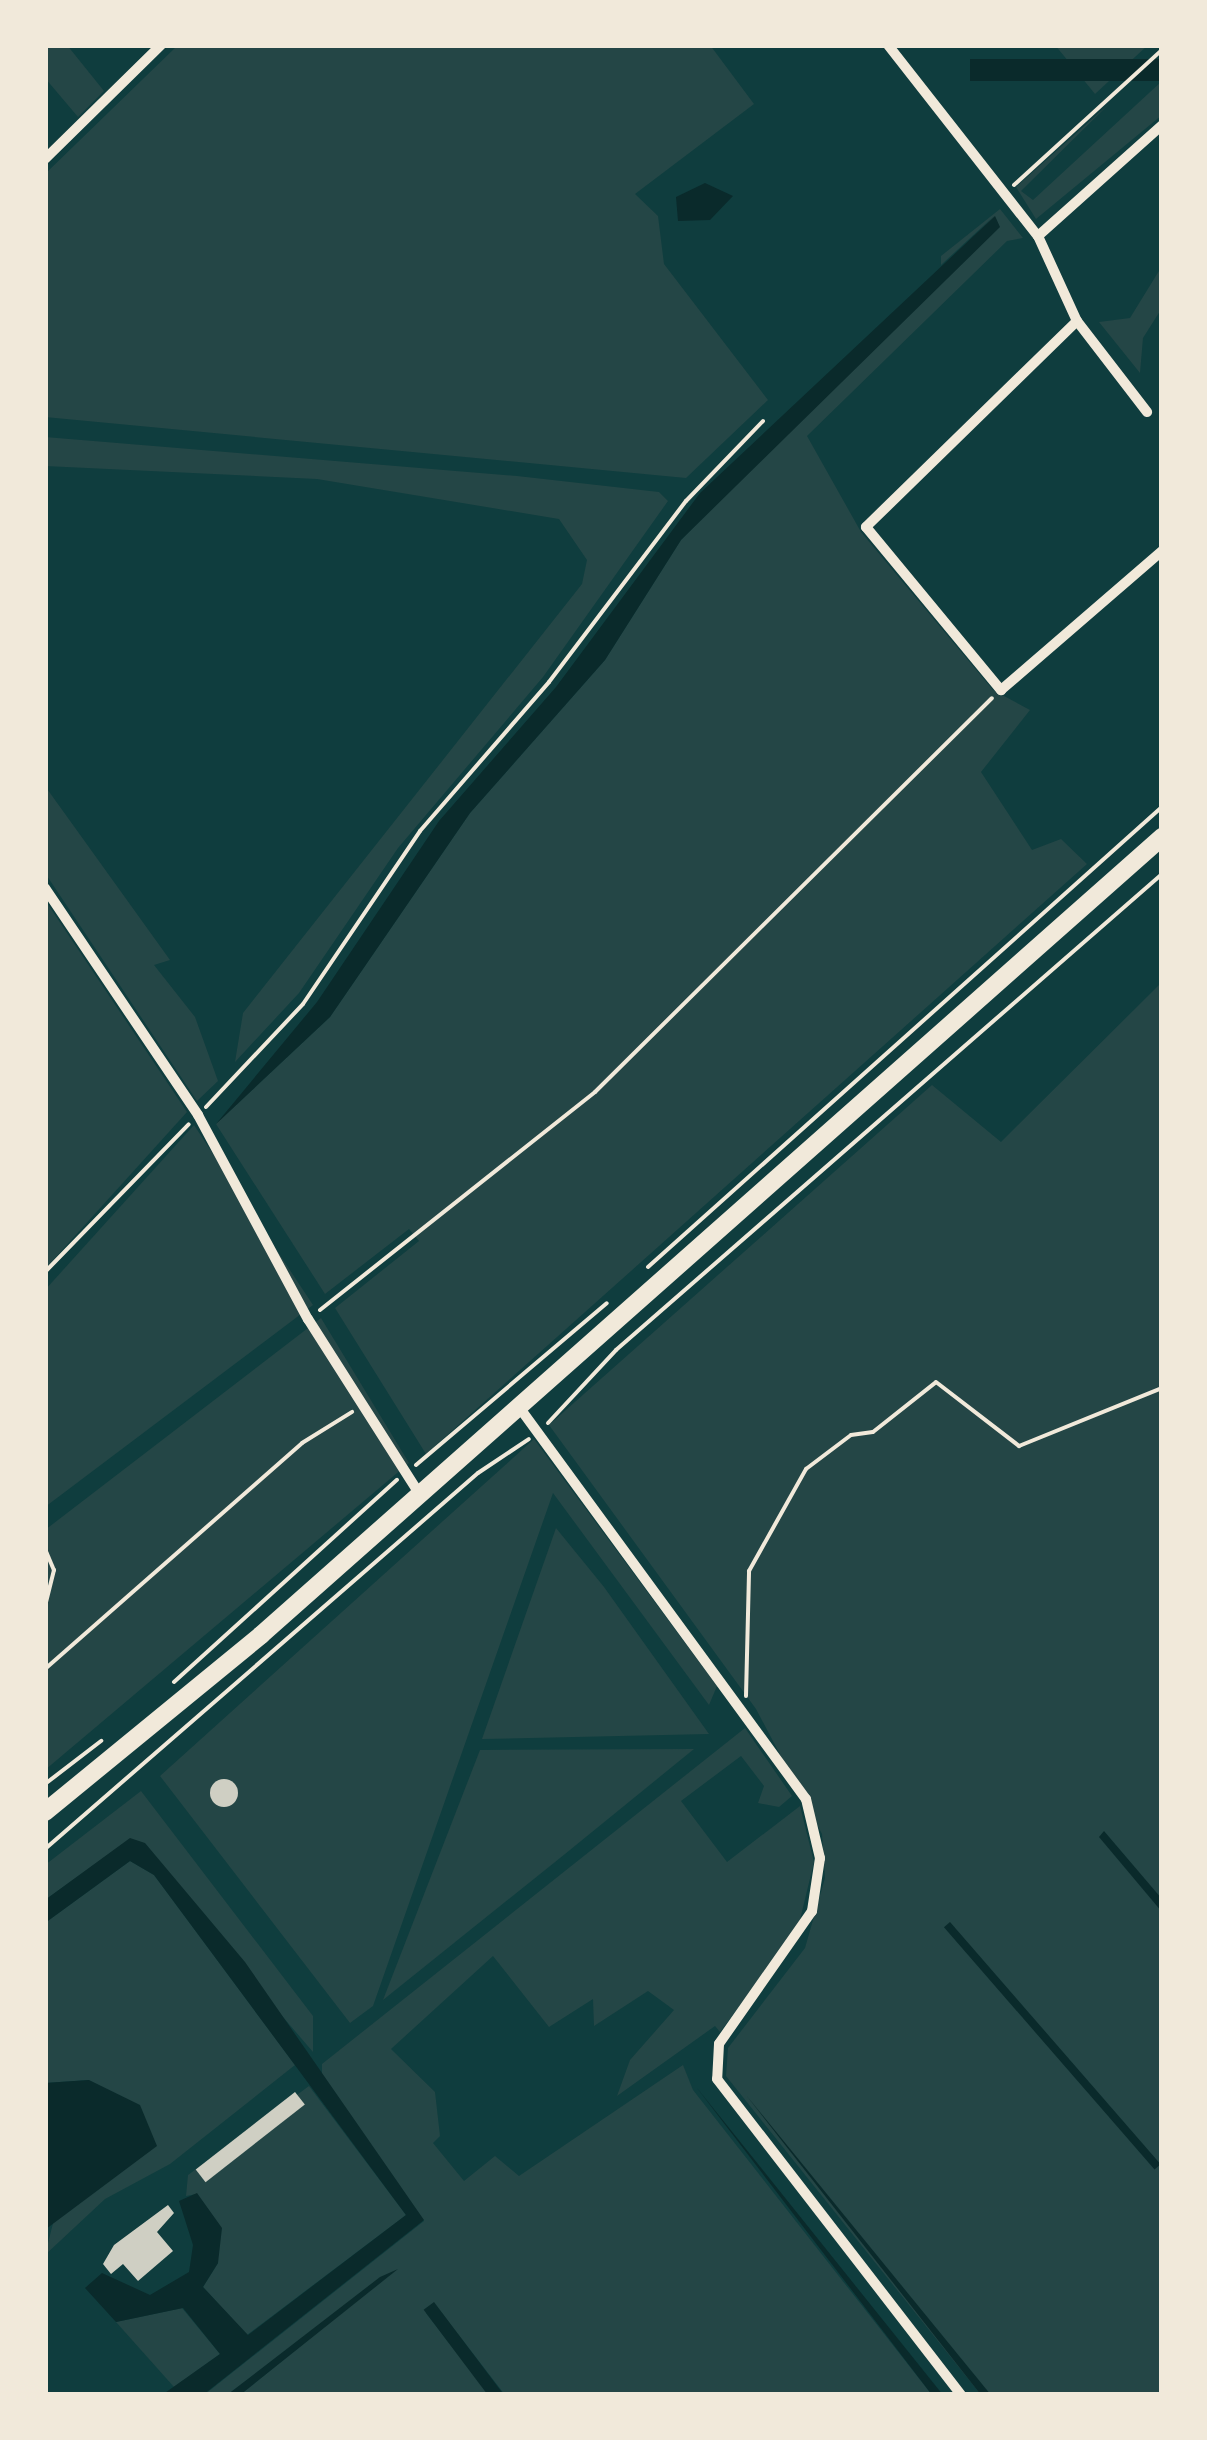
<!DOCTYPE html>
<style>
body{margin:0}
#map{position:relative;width:1207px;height:2440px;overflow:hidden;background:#0f3d3e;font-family:Karla,sans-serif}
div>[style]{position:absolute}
.green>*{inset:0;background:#244646}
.water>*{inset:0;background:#0a2a2b;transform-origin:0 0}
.building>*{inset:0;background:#cfcfc3;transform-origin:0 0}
.round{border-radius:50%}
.path>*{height:4px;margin:-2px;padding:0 2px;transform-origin:2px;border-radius:2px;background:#f1e9da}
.minor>*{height:10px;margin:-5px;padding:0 5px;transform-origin:5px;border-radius:5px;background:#f1e9da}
.primary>*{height:18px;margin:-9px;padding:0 9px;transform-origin:9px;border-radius:9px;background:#f1e9da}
span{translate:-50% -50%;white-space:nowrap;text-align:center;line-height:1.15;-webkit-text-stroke:8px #f1e9da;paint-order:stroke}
.frame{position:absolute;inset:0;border:48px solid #f1e9da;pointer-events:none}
</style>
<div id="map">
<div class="green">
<i style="clip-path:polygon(45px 45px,67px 45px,104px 91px,78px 117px,45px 78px)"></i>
<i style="clip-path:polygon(178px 45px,710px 45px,754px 104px,635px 194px,658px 216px,664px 264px,768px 400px,686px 478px,45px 417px,45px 174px)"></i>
<i style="clip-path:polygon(1055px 45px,1148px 45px,1095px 94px)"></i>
<i style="clip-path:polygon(1162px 81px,1162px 115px,1036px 219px,1016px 187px,1111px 102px,1021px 191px,1033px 200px)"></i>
<i style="clip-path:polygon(1000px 209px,1023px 238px,1007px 241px,807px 436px,861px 532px,993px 690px,1030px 710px,981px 772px,1032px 850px,1061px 839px,1087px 864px,426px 1454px,335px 1308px,419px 1241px,409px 1229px,325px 1294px,216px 1124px,330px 1017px,470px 813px,605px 660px,681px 540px,994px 216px,941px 265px,941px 256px)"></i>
<i style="clip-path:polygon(1162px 266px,1162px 308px,1143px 338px,1140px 373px,1099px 322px,1130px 318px)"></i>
<i style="clip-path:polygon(45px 437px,517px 476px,659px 492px,668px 501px,543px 677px,398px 848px,299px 993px,235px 1062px,243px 1013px,582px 584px,587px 560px,559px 519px,317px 479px,45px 466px)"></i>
<i style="clip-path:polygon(45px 786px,170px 960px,154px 965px,195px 1017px,218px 1081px,197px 1101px,45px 873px)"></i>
<i style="clip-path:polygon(45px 900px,187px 1112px,45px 1269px)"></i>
<i style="clip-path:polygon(1162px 982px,1162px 2395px,981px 2395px,726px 2076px,728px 2048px,805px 1948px,825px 1878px,822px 1834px,756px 1709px,549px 1425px,932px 1085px,1001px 1142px)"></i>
<i style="clip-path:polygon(194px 1125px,313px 1305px,45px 1507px,45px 1290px)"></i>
<i style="clip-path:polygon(321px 1318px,409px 1463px,45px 1770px,45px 1530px)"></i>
<i style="clip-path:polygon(534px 1439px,717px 1686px,709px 1705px,553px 1493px,373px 2006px,350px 2023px,160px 1776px)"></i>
<i style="clip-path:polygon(556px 1528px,604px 1587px,709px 1734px,482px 1739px)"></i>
<i style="clip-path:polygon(745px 1728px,792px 1796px,779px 1807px,758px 1803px,764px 1786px,741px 1756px,681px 1801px,727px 1862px,800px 1806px,814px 1862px,798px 1928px,720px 2032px,715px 2026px,617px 2096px,630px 2060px,674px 2010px,648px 1991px,594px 2026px,593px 1999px,549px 2027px,493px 1956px,391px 2049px,435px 2092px,440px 2136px,433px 2143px,464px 2181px,495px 2156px,519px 2176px,683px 2065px,693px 2090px,932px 2395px,505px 2395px,434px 2303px,426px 2313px,489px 2395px,240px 2395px,393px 2271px,227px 2395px,204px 2395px,424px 2221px,322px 2077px,322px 2064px)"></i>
<i style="clip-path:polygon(694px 1749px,565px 1854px,383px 2000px,480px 1750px)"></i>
<i style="clip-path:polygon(141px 1791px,313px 2016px,313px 2052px,130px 1839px,45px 1900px,45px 1865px)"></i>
<i style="clip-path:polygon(130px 1861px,154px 1875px,295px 2065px,170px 2164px,105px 2199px,45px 2255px,89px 2080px,45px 2083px,45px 1923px)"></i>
<i style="clip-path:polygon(309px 2086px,406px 2215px,247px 2335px,203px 2287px,218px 2263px,197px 2194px,186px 2196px,188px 2175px)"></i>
<i style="clip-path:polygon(182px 2308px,220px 2354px,174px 2387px,116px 2322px)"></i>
</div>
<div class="water">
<i style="left:1162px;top:59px;width:22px;height:192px;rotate:90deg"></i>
<i style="clip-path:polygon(705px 183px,733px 196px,710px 220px,678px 221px,676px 197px)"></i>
<i style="clip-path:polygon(995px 216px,1000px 227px,681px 540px,605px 660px,470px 813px,330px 1017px,216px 1124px,317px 1002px,439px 821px,556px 687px,700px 493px)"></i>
<i style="clip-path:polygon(1104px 1831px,1162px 1899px,1162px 1912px,1099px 1837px)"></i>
<i style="clip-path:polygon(130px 1838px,145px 1843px,245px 1962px,424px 2220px,203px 2395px,162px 2395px,220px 2354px,183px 2308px,116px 2322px,85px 2288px,102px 2273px,150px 2295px,189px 2272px,193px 2245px,179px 2201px,197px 2193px,222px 2228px,218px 2263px,203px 2287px,248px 2335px,406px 2215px,154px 1875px,130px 1861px,45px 1923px,45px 1900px)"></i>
<i style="left:950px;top:1922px;width:321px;height:8px;rotate:49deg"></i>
<i style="clip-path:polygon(89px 2080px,140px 2105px,157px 2146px,46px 2229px,45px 2083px)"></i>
<i style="clip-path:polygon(697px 2088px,943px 2395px,932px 2395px)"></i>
<i style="clip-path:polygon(746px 2095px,991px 2395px,981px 2395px)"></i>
<i style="clip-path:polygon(398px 2269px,240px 2395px,227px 2395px,380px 2277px)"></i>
<i style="left:434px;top:2302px;width:117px;height:13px;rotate:53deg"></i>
</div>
<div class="building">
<i class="round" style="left:210px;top:1779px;width:28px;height:28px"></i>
<i style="left:295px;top:2092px;width:16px;height:126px;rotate:52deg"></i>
<i style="clip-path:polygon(168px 2205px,174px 2213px,157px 2232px,173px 2251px,138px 2281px,123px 2264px,111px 2274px,103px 2264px,114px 2245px)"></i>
</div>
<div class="path">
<i style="left:1014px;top:185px;width:200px;rotate:-42.4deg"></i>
<i style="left:206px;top:1107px;width:141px;rotate:-46.7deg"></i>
<i style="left:303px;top:1004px;width:209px;rotate:-55.9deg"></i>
<i style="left:420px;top:831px;width:197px;rotate:-49.1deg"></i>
<i style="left:549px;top:682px;width:227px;rotate:-52.9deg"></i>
<i style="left:686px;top:501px;width:111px;rotate:-46.1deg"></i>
<i style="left:648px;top:1267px;width:690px;rotate:-41.83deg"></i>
<i style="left:45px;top:1272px;width:206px;rotate:-45.8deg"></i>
<i style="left:320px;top:1310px;width:351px;rotate:-38.4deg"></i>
<i style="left:595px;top:1092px;width:559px;rotate:-44.78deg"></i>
<i style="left:548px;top:1423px;width:100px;rotate:-47deg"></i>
<i style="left:616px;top:1350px;width:724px;rotate:-41.08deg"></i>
<i style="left:416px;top:1465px;width:250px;rotate:-40.3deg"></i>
<i style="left:45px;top:1549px;width:23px;rotate:67deg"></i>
<i style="left:54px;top:1570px;width:36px;rotate:104deg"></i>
<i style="left:45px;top:1669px;width:342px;rotate:-41.3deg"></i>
<i style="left:302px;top:1443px;width:59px;rotate:-31.8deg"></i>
<i style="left:174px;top:1682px;width:301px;rotate:-42.2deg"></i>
<i style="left:746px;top:1696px;width:125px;rotate:-88.6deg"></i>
<i style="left:749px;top:1571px;width:117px;rotate:-60.8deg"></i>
<i style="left:806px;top:1469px;width:56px;rotate:-37.1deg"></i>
<i style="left:851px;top:1435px;width:22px;rotate:-8deg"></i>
<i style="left:873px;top:1432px;width:80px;rotate:-38.4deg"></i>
<i style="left:936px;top:1382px;width:105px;rotate:37.6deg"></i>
<i style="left:1019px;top:1446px;width:154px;rotate:-22.1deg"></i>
<i style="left:45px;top:1784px;width:71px;rotate:-37.5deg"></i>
<i style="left:45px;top:1849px;width:573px;rotate:-40.97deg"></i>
<i style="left:478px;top:1473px;width:61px;rotate:-33.7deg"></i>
</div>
<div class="minor">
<i style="left:888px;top:45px;width:243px;rotate:51.9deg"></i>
<i style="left:1038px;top:236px;width:94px;rotate:65.4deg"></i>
<i style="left:1077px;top:321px;width:115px;rotate:52.4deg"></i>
<i style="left:45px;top:159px;width:163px;rotate:-44.5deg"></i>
<i style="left:1038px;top:236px;width:166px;rotate:-41.8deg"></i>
<i style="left:1077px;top:321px;width:295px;rotate:135.7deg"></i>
<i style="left:866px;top:527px;width:212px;rotate:50.4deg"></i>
<i style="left:1001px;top:690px;width:213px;rotate:-40.8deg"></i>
<i style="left:45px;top:888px;width:274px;rotate:56deg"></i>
<i style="left:198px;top:1115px;width:232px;rotate:61.7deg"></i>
<i style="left:308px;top:1319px;width:206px;rotate:57.5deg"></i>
<i style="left:519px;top:1407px;width:486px;rotate:53.8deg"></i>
<i style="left:806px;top:1799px;width:61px;rotate:76.7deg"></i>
<i style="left:820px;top:1858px;width:54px;rotate:98.6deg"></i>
<i style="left:812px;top:1911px;width:162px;rotate:125deg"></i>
<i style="left:719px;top:2044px;width:35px;rotate:93deg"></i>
<i style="left:717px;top:2079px;width:399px;rotate:52.3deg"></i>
</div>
<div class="primary">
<i style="left:45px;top:1812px;width:279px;rotate:-39.3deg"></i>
<i style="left:261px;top:1635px;width:1204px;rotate:-41.53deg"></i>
</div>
<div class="frame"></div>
</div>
